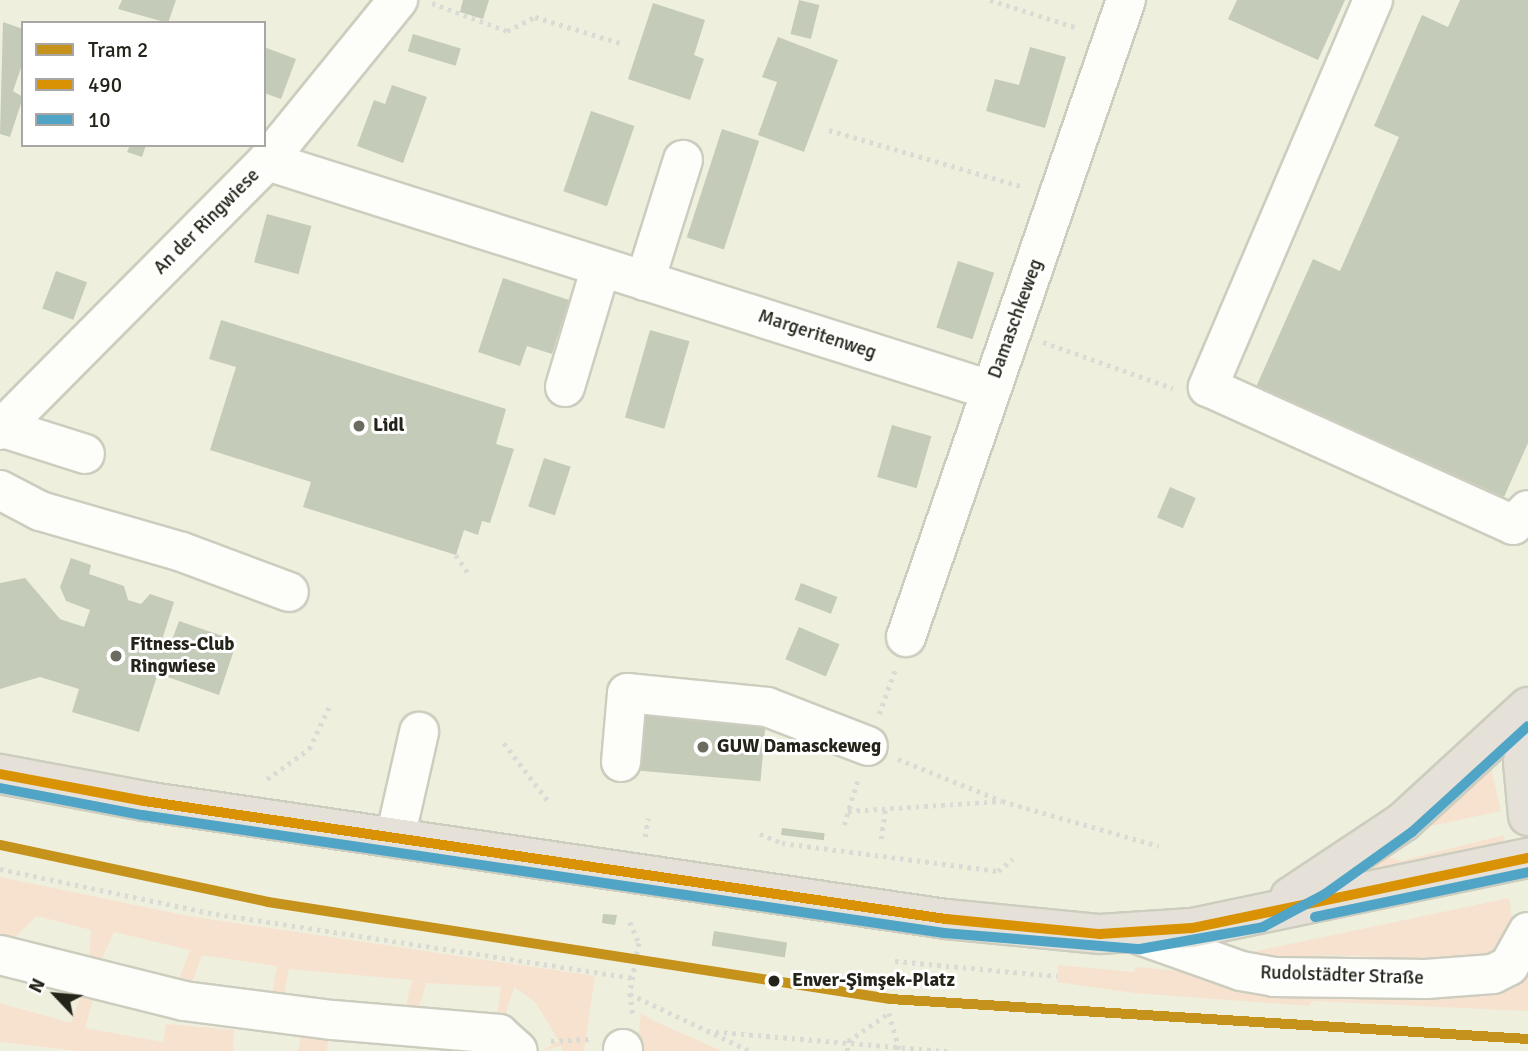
<!DOCTYPE html>
<meta charset="utf-8">
<style>
body{margin:0}
#map{position:relative;width:1528px;height:1051px;overflow:hidden;background:#efefde;font-family:Signika,sans-serif}
div>[style]{position:absolute}
.green>*{inset:0;background:#f7e2cf}
.building>*{inset:0;background:#c4cbb9;transform-origin:0 0}
.path>*{height:4.5px;margin-top:-2.25px;transform-origin:0;background:repeating-linear-gradient(90deg,#dbdbd6 0 3.5px,transparent 0 8.5px)}
.roads{filter:drop-shadow(2px 0 #cdcdbf) drop-shadow(-2px 0 #cdcdbf) drop-shadow(0 2px #cdcdbf) drop-shadow(0 -2px #cdcdbf)}
.minor>*{height:38px;margin:-19px;padding:0 19px;transform-origin:19px;border-radius:19px;background:#fdfdfa}
.major>*{height:38px;margin:-19px;padding:0 19px;transform-origin:19px;border-radius:19px;background:#e6e1d8}
.bus-1>*{height:10px;margin:-5px;padding:0 5px;transform-origin:5px;border-radius:5px;background:#d89204}
.bus-2>*{height:10px;margin:-5px;padding:0 5px;transform-origin:5px;border-radius:5px;background:#50a5c7}
.tram-1>*{height:10px;margin:-5px;padding:0 5px;transform-origin:5px;border-radius:5px;background:#c5921b}
.dots>*{width:19px;height:19px;translate:-50% -50%;box-sizing:border-box;border:4px solid #fff;border-radius:50%}
span{translate:-50% -50%;white-space:nowrap;text-align:center;line-height:1.15;-webkit-text-stroke:6px #fff;paint-order:stroke}
.street-label{font-size:19px;color:#25241a}
.poi-label{font-size:19px;color:#25241a;font-weight:700}
.left{translate:0 -50%;text-align:left}
.stop-label{font-size:19px;color:#25241a;font-weight:700}
.legend{position:absolute;left:21px;top:21px;width:245px;height:126px;box-sizing:border-box;background:#fff;border:2px solid #a8a7a3;margin:0;padding:9px 12px;list-style:none;font-size:21px;color:#25241a}
.legend li{display:flex;align-items:center;gap:14px;height:35px}
.legend b{width:35px;border:2px solid #a8a7a3}
.north{position:absolute;left:21px;top:960px;width:70px;height:70px;-webkit-text-stroke:5px #fff;paint-order:stroke;rotate:296deg;font-size:19px;font-weight:700;line-height:28px;text-align:center;color:#25241a}
.north::after{content:'';display:block;margin:auto;width:24px;height:32px;background:#25241a;clip-path:polygon(50% 0,100% 100%,50% 72%,0 100%)}
</style>
<div id="map">
<div class="green">
<i style="clip-path:polygon(1490px 763px,1501px 811px,1407px 831px)"></i>
<i style="clip-path:polygon(1504px 835px,1505px 845px,1357px 874px,1381px 854px,1400px 861px)"></i>
<i style="clip-path:polygon(0 877px,188px 916px,595px 976px,584px 1051px,563px 1051px,561px 1046px,541px 1051px,559px 1041px,535px 1002px,514px 987px,505px 1016px,497px 1015px,501px 987px,426px 983px,419px 1008px,406px 1005px,412px 980px,289px 969px,284px 996px,272px 994px,277px 966px,202px 955px,190px 988px,177px 985px,190px 950px,114px 932px,99px 965px,89px 961px,91px 930px,37px 916px,13px 939px,0 936px)"></i>
<i style="clip-path:polygon(1509px 898px,1512px 919px,1508px 944px,1495px 956px,1474px 960px,1325px 955px,1300px 962px,1238px 955px)"></i>
<i style="clip-path:polygon(1058px 965px,1134px 972px,1136px 967px,1148px 968px,1446px 995px,1491px 994px,1514px 987px,1528px 973px,1528px 1011px,1312px 1001px,1309px 1006px,1134px 993px,1057px 982px)"></i>
<i style="clip-path:polygon(80px 997px,93px 1000px,85px 1028px,163px 1042px,166px 1024px,234px 1030px,233px 1051px,79px 1051px,0 1042px,0 1003px,71px 1023px)"></i>
<i style="clip-path:polygon(641px 1013px,654px 1021px,722px 1051px,637px 1051px)"></i>
<i style="clip-path:polygon(302px 1030px,329px 1034px,327px 1051px,298px 1051px)"></i>
</div>
<div class="building">
<i style="clip-path:polygon(122px 0,176px 0,168px 23px,118px 9px)"></i>
<i style="clip-path:polygon(463px 0,489px 0,483px 19px,460px 12px)"></i>
<i style="left:799px;top:0;width:21px;height:35px;rotate:14deg"></i>
<i style="clip-path:polygon(1237px 0,1345px 0,1318px 60px,1228px 19px)"></i>
<i style="clip-path:polygon(1460px 0,1528px 0,1528px 443px,1504px 497px,1392px 447px,1390px 452px,1365px 441px,1367px 436px,1256px 387px,1313px 259px,1340px 271px,1399px 137px,1374px 126px,1422px 15px,1448px 27px)"></i>
<i style="clip-path:polygon(653px 3px,705px 20px,694px 55px,704px 59px,690px 100px,628px 79px)"></i>
<i style="clip-path:polygon(3px 22px,23px 29px,23px 62px,13px 91px,23px 97px,10px 137px,0 134px)"></i>
<i style="left:413px;top:34px;width:50px;height:18px;rotate:17deg"></i>
<i style="clip-path:polygon(778px 37px,838px 60px,804px 152px,758px 135px,777px 82px,762px 77px)"></i>
<i style="clip-path:polygon(264px 47px,296px 59px,281px 99px,264px 93px)"></i>
<i style="clip-path:polygon(1030px 47px,1066px 57px,1045px 128px,986px 111px,995px 79px,1019px 85px)"></i>
<i style="clip-path:polygon(392px 85px,427px 97px,403px 163px,357px 146px,374px 100px,385px 104px)"></i>
<i style="left:591px;top:111px;width:46px;height:85px;rotate:19deg"></i>
<i style="left:722px;top:129px;width:39px;height:114px;rotate:18deg"></i>
<i style="clip-path:polygon(130px 145px,146px 145px,142px 157px,127px 152px)"></i>
<i style="left:267px;top:214px;width:46px;height:50px;rotate:15deg"></i>
<i style="left:958px;top:261px;width:38px;height:70px;rotate:18deg"></i>
<i style="left:56px;top:271px;width:33px;height:40px;rotate:20deg"></i>
<i style="clip-path:polygon(503px 278px,569px 300px,552px 354px,527px 346px,520px 366px,478px 352px)"></i>
<i style="clip-path:polygon(221px 320px,506px 409px,496px 444px,514px 449px,490px 523px,482px 521px,478px 535px,464px 530px,456px 555px,303px 507px,311px 482px,210px 450px,236px 367px,209px 359px)"></i>
<i style="left:650px;top:330px;width:41px;height:91px;rotate:16deg"></i>
<i style="left:892px;top:425px;width:41px;height:54px;rotate:16deg"></i>
<i style="left:544px;top:458px;width:28px;height:51px;rotate:18deg"></i>
<i style="left:1170px;top:487px;width:28px;height:33px;rotate:23deg"></i>
<i style="clip-path:polygon(71px 558px,91px 565px,89px 574px,124px 586px,128px 600px,141px 604px,150px 594px,174px 602px,162px 640px,171px 643px,179px 621px,237px 641px,219px 695px,162px 675px,159px 670px,139px 732px,72px 712px,79px 689px,40px 677px,0 689px,0 583px,25px 578px,60px 619px,84px 627px,90px 610px,66px 601px,60px 587px)"></i>
<i style="left:801px;top:583px;width:39px;height:18px;rotate:21deg"></i>
<i style="left:799px;top:627px;width:44px;height:35px;rotate:23deg"></i>
<i style="left:645px;top:713px;width:121px;height:58px;rotate:5deg"></i>
<i style="left:782px;top:828px;width:43px;height:7px;rotate:7deg"></i>
<i style="clip-path:polygon(603px 914px,617px 915px,615px 925px,602px 923px)"></i>
<i style="left:714px;top:931px;width:74px;height:15px;rotate:9deg"></i>
</div>
<div class="path">
<i style="left:990px;top:0;width:92px;rotate:17.7deg"></i>
<i style="left:432px;top:3px;width:80px;rotate:20.5deg"></i>
<i style="left:507px;top:31px;width:31px;rotate:-27deg"></i>
<i style="left:535px;top:17px;width:89px;rotate:17deg"></i>
<i style="left:829px;top:130px;width:203px;rotate:16.3deg"></i>
<i style="left:1043px;top:342px;width:138px;rotate:19.5deg"></i>
<i style="left:456px;top:555px;width:25px;rotate:56deg"></i>
<i style="left:879px;top:714px;width:47px;rotate:-70deg"></i>
<i style="left:504px;top:743px;width:74px;rotate:52.7deg"></i>
<i style="left:898px;top:759px;width:112px;rotate:22deg"></i>
<i style="left:1002px;top:801px;width:163px;rotate:16deg"></i>
<i style="left:267px;top:779px;width:52px;rotate:-35.5deg"></i>
<i style="left:309px;top:749px;width:49px;rotate:-64.5deg"></i>
<i style="left:848px;top:811px;width:153px;rotate:-3.7deg"></i>
<i style="left:844px;top:825px;width:48px;rotate:-73.1deg"></i>
<i style="left:760px;top:834px;width:24px;rotate:22deg"></i>
<i style="left:782px;top:843px;width:218px;rotate:7.4deg"></i>
<i style="left:998px;top:871px;width:19px;rotate:-39deg"></i>
<i style="left:645px;top:837px;width:19px;rotate:-81deg"></i>
<i style="left:881px;top:839px;width:30px;rotate:-82deg"></i>
<i style="left:0;top:869px;width:221px;rotate:11.8deg"></i>
<i style="left:216px;top:914px;width:421px;rotate:8.7deg"></i>
<i style="left:630px;top:922px;width:23px;rotate:67deg"></i>
<i style="left:639px;top:943px;width:51px;rotate:100.2deg"></i>
<i style="left:630px;top:993px;width:22px;rotate:82deg"></i>
<i style="left:895px;top:961px;width:163px;rotate:5.3deg"></i>
<i style="left:630px;top:994px;width:133px;rotate:25.4deg"></i>
<i style="left:707px;top:1031px;width:241px;rotate:4.8deg"></i>
<i style="left:551px;top:1041px;width:39px;rotate:-3deg"></i>
<i style="left:847px;top:1051px;width:10px;rotate:-84deg"></i>
<i style="left:848px;top:1041px;width:50px;rotate:-34.3deg"></i>
<i style="left:889px;top:1013px;width:40px;rotate:74deg"></i>
</div>
<div class="roads">
<div class="minor">
<i style="left:1373px;top:0;width:421px;rotate:113.1deg"></i>
<i style="left:1208px;top:387px;width:335px;rotate:24.3deg"></i>
<i style="left:1513px;top:525px;width:21px;rotate:-45deg"></i>
<i style="left:267px;top:161px;width:758px;rotate:17.57deg"></i>
<i style="left:645px;top:281px;width:127px;rotate:-72.6deg"></i>
<i style="left:565px;top:387px;width:125px;rotate:-73.3deg"></i>
<i style="left:0;top:427px;width:89px;rotate:17.6deg"></i>
<i style="left:0;top:430px;width:379px;rotate:-45.2deg"></i>
<i style="left:267px;top:161px;width:208px;rotate:-50.9deg"></i>
<i style="left:0;top:490px;width:45px;rotate:27.7deg"></i>
<i style="left:40px;top:511px;width:148px;rotate:16.1deg"></i>
<i style="left:182px;top:552px;width:114px;rotate:20.5deg"></i>
<i style="left:906px;top:637px;width:674px;rotate:-70.95deg"></i>
<i style="left:621px;top:762px;width:69px;rotate:-85deg"></i>
<i style="left:627px;top:693px;width:141px;rotate:5.7deg"></i>
<i style="left:767px;top:707px;width:108px;rotate:21.1deg"></i>
<i style="left:395px;top:838px;width:109px;rotate:-77.2deg"></i>
<i style="left:1140px;top:935px;width:107px;rotate:19.6deg"></i>
<i style="left:1241px;top:971px;width:34px;rotate:10deg"></i>
<i style="left:1274px;top:977px;width:152px;rotate:0.8deg"></i>
<i style="left:1426px;top:979px;width:67px;rotate:-4.3deg"></i>
<i style="left:1493px;top:974px;width:18px;rotate:-27deg"></i>
<i style="left:1509px;top:966px;width:39px;rotate:-61deg"></i>
<i style="left:0;top:955px;width:190px;rotate:14deg"></i>
<i style="left:184px;top:1001px;width:150px;rotate:7.3deg"></i>
<i style="left:333px;top:1020px;width:167px;rotate:4.8deg"></i>
<i style="left:499px;top:1034px;width:25px;rotate:42deg"></i>
<i style="left:623px;top:1051px;width:2px;rotate:-90deg"></i>
</div>
<div class="major">
<i style="left:1528px;top:732px;width:30px;rotate:99deg"></i>
<i style="left:1523px;top:762px;width:54px;rotate:84.7deg"></i>
<i style="left:0;top:774px;width:147px;rotate:10.6deg"></i>
<i style="left:144px;top:801px;width:811px;rotate:8.37deg"></i>
<i style="left:946px;top:919px;width:155px;rotate:5.6deg"></i>
<i style="left:1100px;top:934px;width:92px;rotate:-3.7deg"></i>
<i style="left:1192px;top:928px;width:343px;rotate:-11.8deg"></i>
<i style="left:1290px;top:897px;width:136px;rotate:-33.6deg"></i>
<i style="left:1403px;top:822px;width:170px;rotate:-42.6deg"></i>
</div>
</div>
<div class="bus-1">
<i style="left:0;top:774px;width:147px;rotate:10.6deg"></i>
<i style="left:144px;top:801px;width:811px;rotate:8.37deg"></i>
<i style="left:946px;top:919px;width:155px;rotate:5.6deg"></i>
<i style="left:1100px;top:934px;width:92px;rotate:-3.7deg"></i>
<i style="left:1192px;top:928px;width:343px;rotate:-11.8deg"></i>
</div>
<div class="bus-2">
<i style="left:0;top:788px;width:145px;rotate:10.8deg"></i>
<i style="left:142px;top:815px;width:811px;rotate:8.37deg"></i>
<i style="left:944px;top:933px;width:197px;rotate:4.7deg"></i>
<i style="left:1140px;top:949px;width:125px;rotate:-10.1deg"></i>
<i style="left:1263px;top:927px;width:70px;rotate:-28deg"></i>
<i style="left:1325px;top:894px;width:107px;rotate:-35.5deg"></i>
<i style="left:1412px;top:832px;width:157px;rotate:-42.4deg"></i>
<i style="left:1315px;top:917px;width:218px;rotate:-11.9deg"></i>
</div>
<div class="tram-1">
<i style="left:0;top:845px;width:274px;rotate:12deg"></i>
<i style="left:268px;top:902px;width:630px;rotate:8.86deg"></i>
<i style="left:890px;top:999px;width:639px;rotate:3.59deg"></i>
</div>
<div class="dots">
<i style="left:359px;top:426px;background:#6c6b5f"></i>
<i style="left:116px;top:656px;background:#6c6b5f"></i>
<i style="left:703px;top:747px;background:#6c6b5f"></i>
<i style="left:774px;top:981px;background:#25241a"></i>
</div>
<div class="street-label">
<span style="left:207px;top:222px;rotate:-45deg">An der Ringwiese</span>
<span style="left:1016px;top:319px;rotate:-70deg">Damaschkeweg</span>
<span style="left:817px;top:335px;rotate:18deg">Margeritenweg</span>
<span style="left:1342px;top:976px;rotate:2deg">Rudolstädter Straße</span>
</div>
<div class="poi-label">
<span class="left" style="left:373px;top:426px">Lidl</span>
<span class="left" style="left:130px;top:656px">Fitness-Club<br>Ringwiese</span>
<span class="left" style="left:717px;top:747px">GUW Damasckeweg</span>
</div>
<div class="stop-label">
<span class="left" style="left:792px;top:981px">Enver-Şimşek-Platz</span>
</div>
<ul class="legend">
<li><b style="height:9px;background:#c5921b"></b>Tram 2</li>
<li><b style="height:9px;background:#d89204"></b>490</li>
<li><b style="height:9px;background:#50a5c7"></b>10</li>
</ul>
<div class="north">N</div>
</div>
